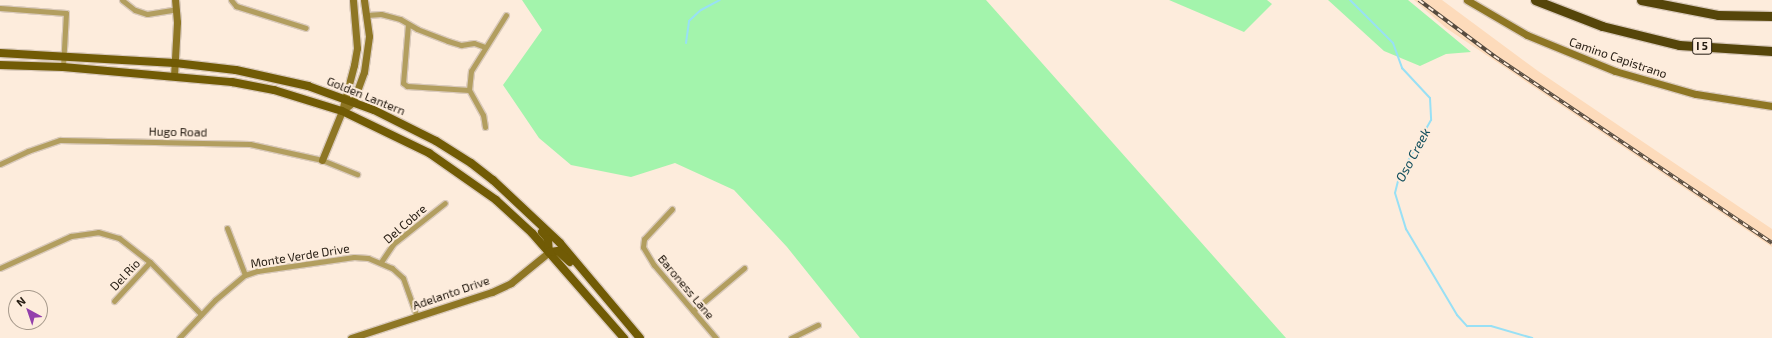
<!DOCTYPE html>
<style>
body{margin:0}
#map{position:relative;width:1772px;height:338px;overflow:hidden;background:#fdecdc;font-family:"Exo 2",sans-serif}
div>[style]{position:absolute}
.built>*{inset:0;background:#fddbbb}
.green>*{inset:0;background:#a3f4ac}
.stream>*{height:2px;margin:-1px;padding:0 1px;transform-origin:1px;border-radius:1px;background:#98e0f5}
.roads{filter:drop-shadow(1px 0 #dacabb) drop-shadow(-1px 0 #dacabb) drop-shadow(0 1px #dacabb) drop-shadow(0 -1px #dacabb)}
.street>*{height:5px;margin:-2.5px;padding:0 2.5px;transform-origin:2.5px;border-radius:2.5px;background:#b29e5f}
.secondary>*{height:7px;margin:-3.5px;padding:0 3.5px;transform-origin:3.5px;border-radius:3.5px;background:#8e7624}
.primary>*{height:8px;margin:-4px;padding:0 4px;transform-origin:4px;border-radius:4px;background:#715b05}
.highway>*{height:9px;margin:-4.5px;padding:0 4.5px;transform-origin:4.5px;border-radius:4.5px;background:#55450a}
.rail>*{height:3.5px;margin-top:-1.75px;transform-origin:0;background:repeating-linear-gradient(90deg,#fdecdc 0 6px,#564b3f 0 12px);box-sizing:border-box;border-block:1px solid #564b3f}
span{translate:-50% -50%;white-space:nowrap;text-align:center;line-height:1.15;-webkit-text-stroke:4px #fdecdc;paint-order:stroke}
.shield-label span{padding:1px 3px;background:#fdecdc;border:1px solid;border-radius:3px;-webkit-text-stroke-width:0}
.shield-label{font-size:11px;color:#22190f;font-weight:700}
.street-label{font-size:12px;color:#22190f}
.water-label{font-size:13px;color:#114e5c;font-style:italic}
.north{position:absolute;left:8px;top:290px;width:40px;height:40px;box-sizing:border-box;background:#fdecdc;border:1px solid #a5988a;border-radius:50%;rotate:320deg;font-size:11px;font-weight:700;line-height:16px;text-align:center;color:#22190f}
.north::after{content:'';display:block;margin:auto;width:14px;height:18px;background:#933fac;clip-path:polygon(50% 0,100% 100%,50% 72%,0 100%)}
</style>
<div id="map">
<div class="built">
<i style="clip-path:polygon(1414px 0,1442px 0,1538px 71px,1772px 229px,1772px 247px,1446px 28px)"></i>
</div>
<div class="green">
<i style="clip-path:polygon(522px 0,986px 0,1286px 338px,860px 338px,787px 247px,734px 190px,675px 163px,631px 177px,571px 165px,539px 138px,503px 85px,542px 30px)"></i>
<i style="clip-path:polygon(1169px 0,1267px 0,1272px 4px,1244px 32px)"></i>
<i style="clip-path:polygon(1328px 0,1408px 0,1471px 52px,1446px 54px,1420px 66px,1384px 51px)"></i>
</div>
<div class="stream">
<i style="left:1350px;top:0;width:61px;rotate:45deg"></i>
<i style="left:1393px;top:43px;width:27px;rotate:70deg"></i>
<i style="left:1402px;top:68px;width:41px;rotate:47deg"></i>
<i style="left:1430px;top:98px;width:22px;rotate:87deg"></i>
<i style="left:1431px;top:120px;width:65px;rotate:119.3deg"></i>
<i style="left:1399px;top:177px;width:16px;rotate:104deg"></i>
<i style="left:1395px;top:193px;width:38px;rotate:73deg"></i>
<i style="left:1406px;top:229px;width:100px;rotate:59.3deg"></i>
<i style="left:1457px;top:315px;width:15px;rotate:48deg"></i>
<i style="left:1467px;top:326px;width:24px"></i>
<i style="left:1491px;top:326px;width:43px;rotate:16.3deg"></i>
<i style="left:686px;top:43px;width:22px;rotate:-82deg"></i>
<i style="left:689px;top:21px;width:16px;rotate:-43deg"></i>
<i style="left:701px;top:10px;width:21px;rotate:-28deg"></i>
</div>
<div class="roads">
<div class="street">
<i style="left:122px;top:0;width:16px;rotate:38deg"></i>
<i style="left:135px;top:10px;width:13px;rotate:18deg"></i>
<i style="left:147px;top:14px;width:30px;rotate:-9deg"></i>
<i style="left:231px;top:0;width:8px;rotate:50deg"></i>
<i style="left:236px;top:6px;width:73px;rotate:17.4deg"></i>
<i style="left:0;top:8px;width:66px;rotate:4.3deg"></i>
<i style="left:66px;top:13px;width:54px;rotate:93.2deg"></i>
<i style="left:367px;top:15px;width:14px;rotate:-4deg"></i>
<i style="left:381px;top:14px;width:20px;rotate:15deg"></i>
<i style="left:400px;top:19px;width:20px;rotate:30deg"></i>
<i style="left:417px;top:29px;width:33px;rotate:21deg"></i>
<i style="left:448px;top:41px;width:14px;rotate:17deg"></i>
<i style="left:461px;top:45px;width:13px;rotate:-9deg"></i>
<i style="left:474px;top:43px;width:12px;rotate:20deg"></i>
<i style="left:408px;top:24px;width:59px;rotate:94.8deg"></i>
<i style="left:403px;top:83px;width:5px;rotate:37deg"></i>
<i style="left:407px;top:86px;width:62px;rotate:3.7deg"></i>
<i style="left:485px;top:127px;width:12px;rotate:-99deg"></i>
<i style="left:483px;top:115px;width:29px;rotate:-119deg"></i>
<i style="left:469px;top:90px;width:19px;rotate:-84deg"></i>
<i style="left:471px;top:71px;width:66px;rotate:-58deg"></i>
<i style="left:0;top:164px;width:31px;rotate:-25deg"></i>
<i style="left:28px;top:151px;width:34px;rotate:-19deg"></i>
<i style="left:60px;top:140px;width:190px;rotate:1.2deg"></i>
<i style="left:250px;top:144px;width:74px;rotate:12.5deg"></i>
<i style="left:322px;top:160px;width:38px;rotate:22deg"></i>
<i style="left:672px;top:209px;width:41px;rotate:133deg"></i>
<i style="left:644px;top:239px;width:8px;rotate:97deg"></i>
<i style="left:643px;top:247px;width:21px;rotate:59deg"></i>
<i style="left:654px;top:265px;width:96px;rotate:49.7deg"></i>
<i style="left:227px;top:228px;width:50px;rotate:69deg"></i>
<i style="left:381px;top:262px;width:22px;rotate:-56deg"></i>
<i style="left:393px;top:244px;width:66px;rotate:-38.3deg"></i>
<i style="left:0;top:268px;width:78px;rotate:-24.3deg"></i>
<i style="left:71px;top:236px;width:27px;rotate:-8deg"></i>
<i style="left:98px;top:232px;width:22px;rotate:16deg"></i>
<i style="left:119px;top:238px;width:39px;rotate:38deg"></i>
<i style="left:150px;top:262px;width:73px;rotate:45.6deg"></i>
<i style="left:114px;top:301px;width:53px;rotate:-47.3deg"></i>
<i style="left:693px;top:311px;width:67px;rotate:-40.1deg"></i>
<i style="left:179px;top:338px;width:52px;rotate:-46.5deg"></i>
<i style="left:215px;top:300px;width:39px;rotate:-40deg"></i>
<i style="left:245px;top:275px;width:13px;rotate:-18deg"></i>
<i style="left:257px;top:271px;width:98px;rotate:-8.2deg"></i>
<i style="left:354px;top:257px;width:14px;rotate:4deg"></i>
<i style="left:368px;top:258px;width:26px;rotate:23deg"></i>
<i style="left:392px;top:268px;width:15px;rotate:42deg"></i>
<i style="left:403px;top:278px;width:41px;rotate:70.3deg"></i>
<i style="left:791px;top:338px;width:30px;rotate:-26deg"></i>
</div>
<div class="secondary">
<i style="left:1467px;top:0;width:69px;rotate:30.3deg"></i>
<i style="left:1527px;top:35px;width:95px;rotate:22.2deg"></i>
<i style="left:1615px;top:71px;width:84px;rotate:15.9deg"></i>
<i style="left:1696px;top:94px;width:77px;rotate:9deg"></i>
<i style="left:174px;top:76px;width:54px;rotate:-86.8deg"></i>
<i style="left:177px;top:22px;width:22px;rotate:-95deg"></i>
<i style="left:342px;top:111px;width:14px;rotate:-39deg"></i>
<i style="left:353px;top:102px;width:32px;rotate:-70deg"></i>
<i style="left:364px;top:72px;width:36px;rotate:-82deg"></i>
<i style="left:369px;top:36px;width:36px;rotate:-98deg"></i>
<i style="left:322px;top:160px;width:53px;rotate:-67.8deg"></i>
<i style="left:342px;top:111px;width:48px;rotate:-75.4deg"></i>
<i style="left:354px;top:65px;width:17px;rotate:-80deg"></i>
<i style="left:357px;top:48px;width:48px;rotate:-94.8deg"></i>
<i style="left:351px;top:338px;width:148px;rotate:-18.1deg"></i>
<i style="left:492px;top:292px;width:21px;rotate:-25deg"></i>
<i style="left:511px;top:283px;width:49px;rotate:-39.2deg"></i>
</div>
<div class="primary">
<i style="left:0;top:53px;width:175px;rotate:3.3deg"></i>
<i style="left:175px;top:63px;width:61px;rotate:6.5deg"></i>
<i style="left:236px;top:70px;width:74px;rotate:12.5deg"></i>
<i style="left:308px;top:86px;width:70px;rotate:20deg"></i>
<i style="left:374px;top:110px;width:69px;rotate:26.6deg"></i>
<i style="left:436px;top:141px;width:41px;rotate:32.2deg"></i>
<i style="left:471px;top:163px;width:28px;rotate:38deg"></i>
<i style="left:493px;top:180px;width:92px;rotate:43.2deg"></i>
<i style="left:560px;top:243px;width:124px;rotate:49.9deg"></i>
<i style="left:0;top:65px;width:63px;rotate:1.8deg"></i>
<i style="left:63px;top:67px;width:170px;rotate:5.1deg"></i>
<i style="left:232px;top:82px;width:43px;rotate:10.8deg"></i>
<i style="left:274px;top:90px;width:71px;rotate:17.2deg"></i>
<i style="left:342px;top:111px;width:97px;rotate:25.8deg"></i>
<i style="left:429px;top:153px;width:82px;rotate:35deg"></i>
<i style="left:496px;top:200px;width:49px;rotate:42.5deg"></i>
<i style="left:532px;top:233px;width:140px;rotate:48.8deg"></i>
<i style="left:542px;top:232px;width:9px;rotate:49deg"></i>
<i style="left:548px;top:239px;width:13px;rotate:86deg"></i>
<i style="left:549px;top:252px;width:9px;rotate:-6deg"></i>
<i style="left:558px;top:251px;width:16px;rotate:43deg"></i>
</div>
<div class="highway">
<i style="left:1535px;top:0;width:72px;rotate:21.2deg"></i>
<i style="left:1602px;top:26px;width:79px;rotate:13.9deg"></i>
<i style="left:1679px;top:45px;width:93px;rotate:3.7deg"></i>
<i style="left:1641px;top:0;width:78px;rotate:11deg"></i>
<i style="left:1718px;top:15px;width:54px;rotate:1.1deg"></i>
</div>
</div>
<div class="rail">
<i style="left:1419px;top:0;width:94px;rotate:36.7deg"></i>
<i style="left:1494px;top:56px;width:335px;rotate:33.9deg"></i>
</div>
<div class="shield-label">
<span style="left:1702px;top:46px">I 5</span>
</div>
<div class="street-label">
<span style="left:1618px;top:58px;rotate:19deg">Camino Capistrano</span>
<span style="left:366px;top:96px;rotate:22deg">Golden Lantern</span>
<span style="left:178px;top:132px;rotate:1deg">Hugo Road</span>
<span style="left:405px;top:224px;rotate:-41deg">Del Cobre</span>
<span style="left:300px;top:256px;rotate:-9deg">Monte Verde Drive</span>
<span style="left:125px;top:275px;rotate:-47deg">Del Rio</span>
<span style="left:686px;top:287px;rotate:50deg">Baroness Lane</span>
<span style="left:451px;top:293px;rotate:-19deg">Adelanto Drive</span>
</div>
<div class="water-label">
<span style="left:1413px;top:155px;rotate:-62deg">Oso Creek</span>
</div>
<div class="north">N</div>
</div>
